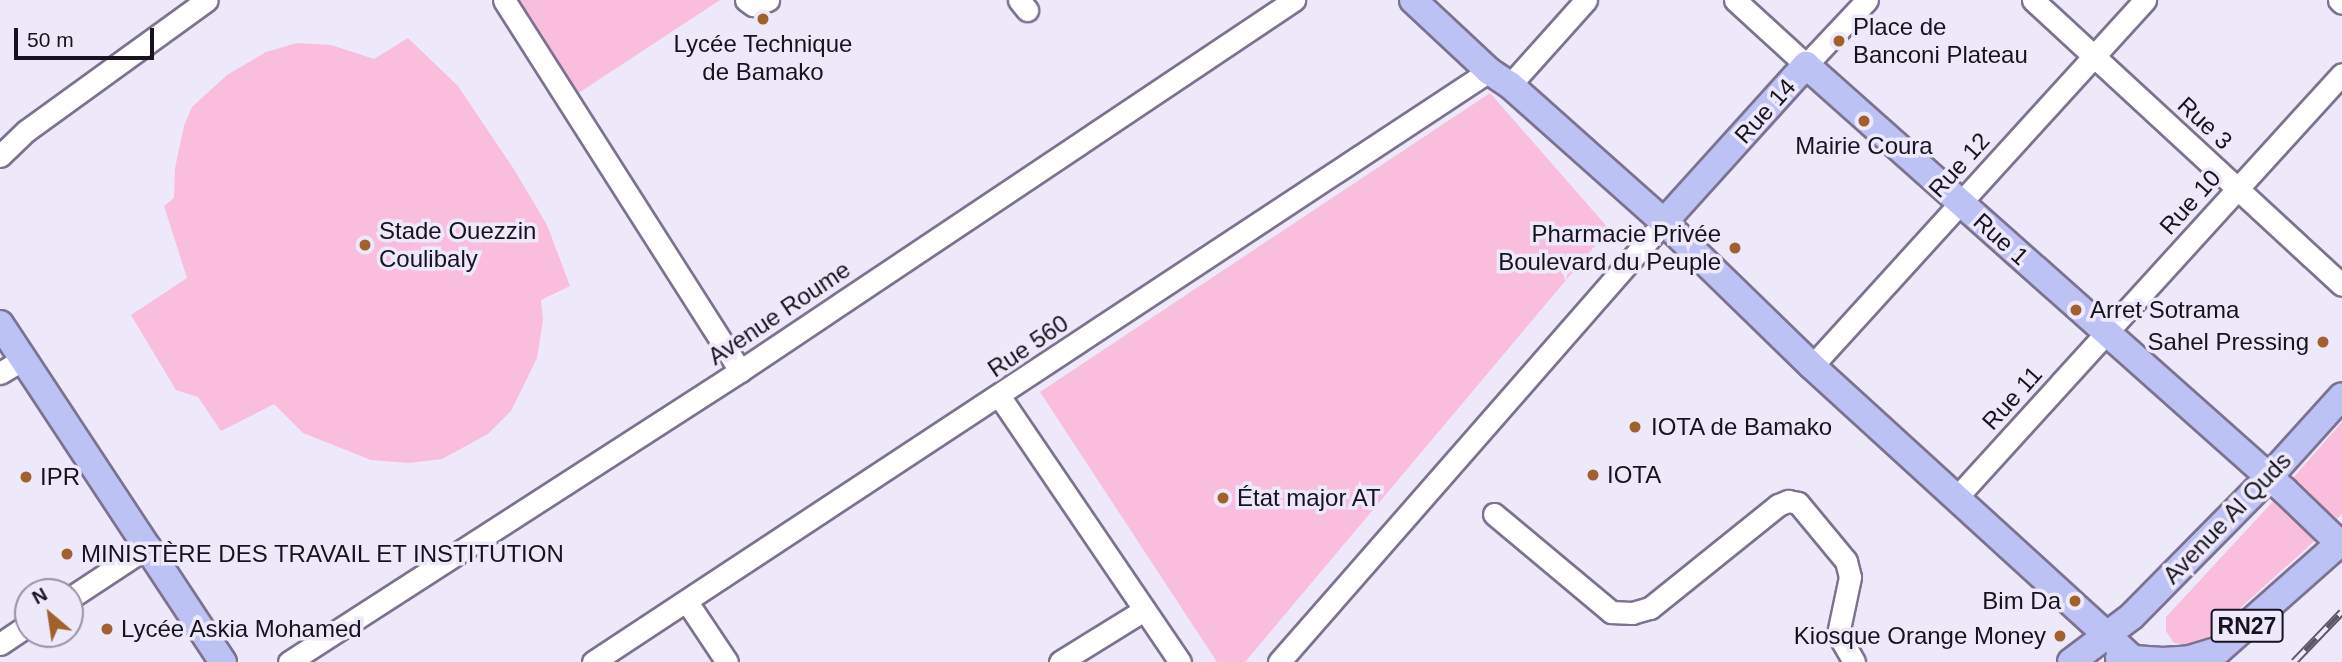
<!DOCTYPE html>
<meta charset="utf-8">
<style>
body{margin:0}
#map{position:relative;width:2342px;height:662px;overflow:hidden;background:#eee8fb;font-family:Arial,sans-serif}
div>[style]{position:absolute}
.green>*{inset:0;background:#f9bedb}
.roads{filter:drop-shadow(2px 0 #7d728f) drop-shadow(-2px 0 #7d728f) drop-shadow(0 2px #7d728f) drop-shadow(0 -2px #7d728f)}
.minor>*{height:21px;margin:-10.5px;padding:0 10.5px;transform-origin:10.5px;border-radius:10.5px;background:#fff}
.major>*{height:26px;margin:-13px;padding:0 13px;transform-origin:13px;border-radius:13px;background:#bcc2f4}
.rail>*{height:8px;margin-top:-4px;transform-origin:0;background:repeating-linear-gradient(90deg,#eee8fb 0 16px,#5b5764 0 32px);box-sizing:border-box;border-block:2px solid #5b5764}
.dots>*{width:19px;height:19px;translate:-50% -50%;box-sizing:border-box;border:4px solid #eee8fb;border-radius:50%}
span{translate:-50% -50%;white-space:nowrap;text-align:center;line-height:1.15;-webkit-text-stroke:7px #eee8fb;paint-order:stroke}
.shield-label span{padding:2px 5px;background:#eee8fb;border:2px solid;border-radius:5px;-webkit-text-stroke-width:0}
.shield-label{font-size:23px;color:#17131e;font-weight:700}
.poi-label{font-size:24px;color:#17131e}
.left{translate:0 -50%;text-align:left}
.right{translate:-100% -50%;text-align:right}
.street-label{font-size:24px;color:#17131e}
.north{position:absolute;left:14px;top:578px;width:70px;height:70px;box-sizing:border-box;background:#eee8fb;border:2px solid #9893a3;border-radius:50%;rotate:331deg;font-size:19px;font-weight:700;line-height:28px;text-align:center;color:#17131e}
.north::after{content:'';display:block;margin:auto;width:24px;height:32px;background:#a1612b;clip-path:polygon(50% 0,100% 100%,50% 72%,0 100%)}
.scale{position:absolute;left:14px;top:28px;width:140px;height:32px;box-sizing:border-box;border:4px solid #17131e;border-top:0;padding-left:9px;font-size:21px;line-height:24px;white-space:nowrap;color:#17131e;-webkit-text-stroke:5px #eee8fb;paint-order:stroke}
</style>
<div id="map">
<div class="green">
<i style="clip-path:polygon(512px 0,720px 0,574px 96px)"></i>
<i style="clip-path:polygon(408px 38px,458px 86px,515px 171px,547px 225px,570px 286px,541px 300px,543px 320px,537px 358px,511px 411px,488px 434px,442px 459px,409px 463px,371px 460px,303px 433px,274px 404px,221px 431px,198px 397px,176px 390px,131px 315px,187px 278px,164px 206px,174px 198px,175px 168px,184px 126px,192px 107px,227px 75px,266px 52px,297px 43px,331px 45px,374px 59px)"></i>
<i style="clip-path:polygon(1490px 93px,1609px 229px,1245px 662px,1217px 662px,1040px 392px)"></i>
<i style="clip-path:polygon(2342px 422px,2342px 514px,2337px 519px,2293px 478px)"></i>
<i style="clip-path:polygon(2279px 495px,2320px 536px,2198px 646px,2174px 643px,2166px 631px,2166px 617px)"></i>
</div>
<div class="roads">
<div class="minor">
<i style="left:504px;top:0;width:440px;rotate:57.5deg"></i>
<i style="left:746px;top:0;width:9px;rotate:36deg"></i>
<i style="left:753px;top:5px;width:16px;rotate:-18deg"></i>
<i style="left:1019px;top:0;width:13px;rotate:51deg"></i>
<i style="left:1735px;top:0;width:96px;rotate:42.5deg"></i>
<i style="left:1806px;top:65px;width:89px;rotate:-46.8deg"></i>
<i style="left:2033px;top:0;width:420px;rotate:42.7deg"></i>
<i style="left:2339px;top:0;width:4px;rotate:45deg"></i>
<i style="left:1510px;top:85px;width:114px;rotate:-48.2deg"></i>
<i style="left:0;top:156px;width:36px;rotate:-44deg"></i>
<i style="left:26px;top:131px;width:223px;rotate:-35.9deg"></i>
<i style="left:1812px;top:366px;width:495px;rotate:-47.7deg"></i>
<i style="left:0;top:373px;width:27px;rotate:-31deg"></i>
<i style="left:1000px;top:397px;width:320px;rotate:55.8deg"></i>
<i style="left:1956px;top:498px;width:573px;rotate:-47.69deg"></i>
<i style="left:1494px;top:514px;width:153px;rotate:39.9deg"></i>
<i style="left:1611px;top:612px;width:21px;rotate:3deg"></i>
<i style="left:1632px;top:613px;width:19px;rotate:-16deg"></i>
<i style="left:1650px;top:608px;width:164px;rotate:-38.8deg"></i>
<i style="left:1778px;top:505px;width:11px;rotate:-22deg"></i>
<i style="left:1788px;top:501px;width:10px;rotate:11deg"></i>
<i style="left:1798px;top:503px;width:75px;rotate:50.4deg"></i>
<i style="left:1846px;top:561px;width:16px;rotate:76deg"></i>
<i style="left:1850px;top:577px;width:58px;rotate:101.9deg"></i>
<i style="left:1838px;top:634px;width:32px;rotate:60deg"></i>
<i style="left:70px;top:598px;width:95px;rotate:-33.4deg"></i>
<i style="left:687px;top:602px;width:72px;rotate:56.3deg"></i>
<i style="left:0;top:644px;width:34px;rotate:-34deg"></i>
<i style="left:289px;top:662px;width:537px;rotate:-32.83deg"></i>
<i style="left:740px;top:371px;width:667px;rotate:-33.81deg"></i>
<i style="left:593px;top:662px;width:1073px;rotate:-33.41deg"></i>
<i style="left:1060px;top:662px;width:99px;rotate:-31.8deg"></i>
<i style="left:1279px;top:662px;width:585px;rotate:-48.81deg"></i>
</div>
<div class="major">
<i style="left:1413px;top:0;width:104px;rotate:43.1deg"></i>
<i style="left:1489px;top:71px;width:25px;rotate:34deg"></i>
<i style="left:1510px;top:85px;width:206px;rotate:41.7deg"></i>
<i style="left:1664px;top:222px;width:206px;rotate:44.2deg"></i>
<i style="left:1812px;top:366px;width:439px;rotate:42.4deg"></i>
<i style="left:1664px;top:222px;width:212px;rotate:-47.9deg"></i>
<i style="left:1806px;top:65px;width:641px;rotate:41.65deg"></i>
<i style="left:2285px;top:491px;width:75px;rotate:43.9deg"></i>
<i style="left:0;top:324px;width:405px;rotate:56.6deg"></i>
<i style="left:2119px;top:658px;width:44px;rotate:3.9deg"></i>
<i style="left:2163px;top:661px;width:27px;rotate:-4deg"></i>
<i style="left:2190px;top:659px;width:30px;rotate:-17deg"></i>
<i style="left:2219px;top:650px;width:164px;rotate:-41.5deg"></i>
<i style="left:2071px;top:662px;width:76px;rotate:-37deg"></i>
<i style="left:2132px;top:616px;width:194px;rotate:-45.4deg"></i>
<i style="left:2268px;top:478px;width:110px;rotate:-47.9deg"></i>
</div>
</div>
<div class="rail">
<i style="left:2294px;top:662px;width:69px;rotate:-46.2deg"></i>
</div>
<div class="dots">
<i style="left:763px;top:19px;background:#a1612b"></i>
<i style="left:1839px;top:41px;background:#a1612b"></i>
<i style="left:1864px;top:121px;background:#a1612b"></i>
<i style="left:365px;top:245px;background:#a1612b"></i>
<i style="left:1735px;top:248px;background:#a1612b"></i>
<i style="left:2076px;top:310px;background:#a1612b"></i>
<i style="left:2323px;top:342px;background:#a1612b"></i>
<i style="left:1635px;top:427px;background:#a1612b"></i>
<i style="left:1593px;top:475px;background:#a1612b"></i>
<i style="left:26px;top:477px;background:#a1612b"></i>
<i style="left:1223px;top:498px;background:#a1612b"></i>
<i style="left:67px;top:554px;background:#a1612b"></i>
<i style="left:2075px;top:601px;background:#a1612b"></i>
<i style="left:107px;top:629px;background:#a1612b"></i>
<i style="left:2060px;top:636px;background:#a1612b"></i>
</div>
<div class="shield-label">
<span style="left:2247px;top:626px">RN27</span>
</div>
<div class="poi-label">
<span class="left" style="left:1853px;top:41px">Place de<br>Banconi Plateau</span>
<span style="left:763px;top:58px">Lycée Technique<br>de Bamako</span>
<span style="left:1864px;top:146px">Mairie Coura</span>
<span class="left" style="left:379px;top:245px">Stade Ouezzin<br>Coulibaly</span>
<span class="right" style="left:1721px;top:248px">Pharmacie Privée<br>Boulevard du Peuple</span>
<span class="left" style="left:2090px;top:310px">Arret Sotrama</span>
<span class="right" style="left:2309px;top:342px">Sahel Pressing</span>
<span class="left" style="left:1651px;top:427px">IOTA de Bamako</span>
<span class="left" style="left:1607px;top:475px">IOTA</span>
<span class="left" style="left:40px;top:477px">IPR</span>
<span class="left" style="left:1237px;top:498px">État major AT</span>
<span class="left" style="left:81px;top:554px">MINISTÈRE DES TRAVAIL ET INSTITUTION</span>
<span class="right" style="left:2061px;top:601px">Bim Da</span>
<span class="left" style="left:121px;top:629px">Lycée Askia Mohamed</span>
<span class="right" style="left:2046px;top:636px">Kiosque Orange Money</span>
</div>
<div class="street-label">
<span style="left:1765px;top:111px;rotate:-48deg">Rue 14</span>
<span style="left:2205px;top:123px;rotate:43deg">Rue 3</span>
<span style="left:1959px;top:165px;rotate:-48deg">Rue 12</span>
<span style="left:2190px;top:202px;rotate:-48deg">Rue 10</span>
<span style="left:2001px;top:239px;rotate:42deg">Rue 1</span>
<span style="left:779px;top:313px;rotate:-34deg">Avenue Roume</span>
<span style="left:1028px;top:346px;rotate:-34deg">Rue 560</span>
<span style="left:2012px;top:398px;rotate:-48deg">Rue 11</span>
<span style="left:2227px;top:518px;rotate:-46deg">Avenue Al Quds</span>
</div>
<div class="north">N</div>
<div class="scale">50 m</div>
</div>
